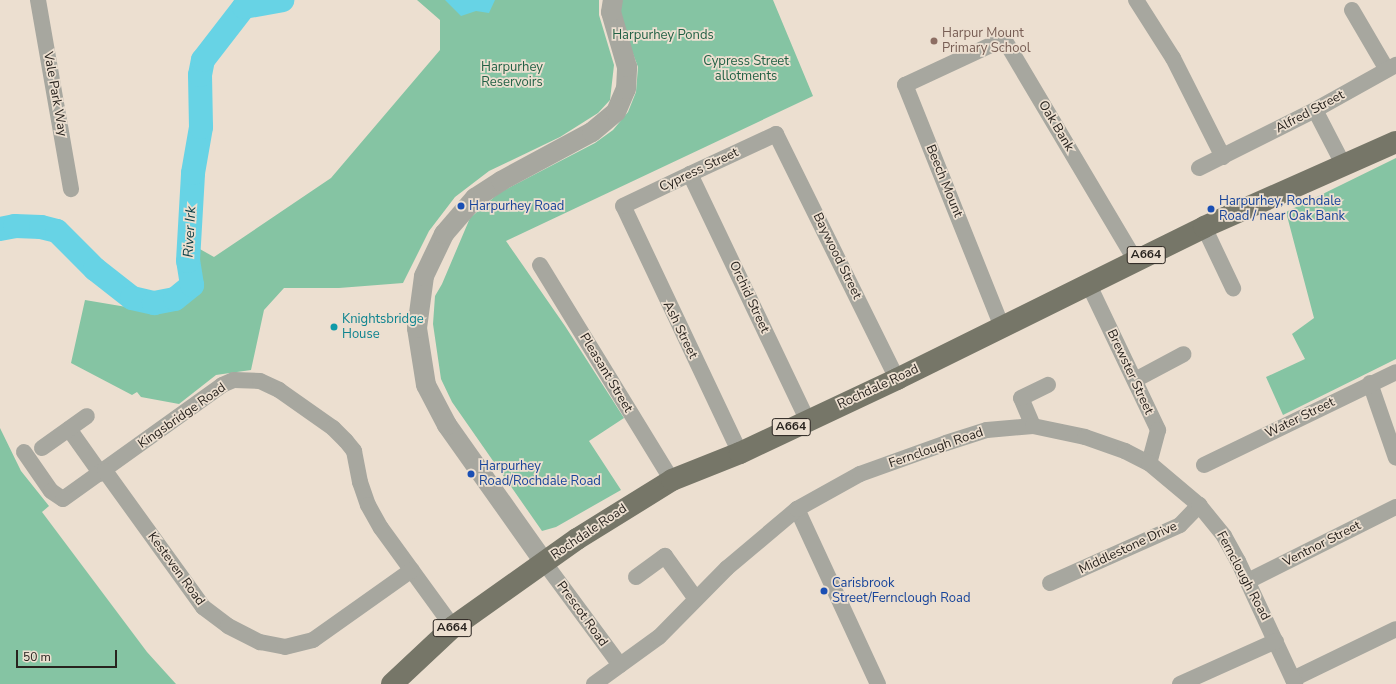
<!DOCTYPE html>
<style>
body{margin:0}
#map{position:relative;width:1396px;height:684px;overflow:hidden;background:#ecdfd0;font-family:"Nunito Sans",sans-serif}
div>[style]{position:absolute}
.green>*{inset:0;background:#85c4a3}
.water>*{inset:0;background:#67d3e5}
.river>*{height:24px;margin:-12px;padding:0 12px;transform-origin:12px;border-radius:12px;background:#67d3e5}
.minor>*{height:16px;margin:-8px;padding:0 8px;transform-origin:8px;border-radius:8px;background:#a7a79f}
.tertiary>*{height:20px;margin:-10px;padding:0 10px;transform-origin:10px;border-radius:10px;background:#a7a79f}
.primary>*{height:22px;margin:-11px;padding:0 11px;transform-origin:11px;border-radius:11px;background:#767668}
.dots>*{width:11px;height:11px;translate:-50% -50%;box-sizing:border-box;border:2px solid #ecdfd0;border-radius:50%}
span{translate:-50% -50%;white-space:nowrap;text-align:center;line-height:1.15;-webkit-text-stroke:3.5px #ecdfd0;paint-order:stroke}
.shield-label span{padding:1px 3px;background:#ecdfd0;border:1px solid;border-radius:3px;-webkit-text-stroke-width:0}
.shield-label{font-size:12px;color:#28231e;font-weight:700}
.education-label{font-size:13px;color:#785e54}
.left{translate:0 -50%;text-align:left}
.park-label{font-size:13px;color:#226145}
.street-label{font-size:13px;color:#28231e}
.transit-label{font-size:13px;color:#164399}
.culture-label{font-size:13px;color:#0d838f}
.water-label{font-size:14px;color:#0a3e46;font-style:italic}
.scale{position:absolute;left:16px;top:650px;width:101px;height:18px;box-sizing:border-box;border:2px solid #28231e;border-top:0;padding-left:5px;font-size:12px;line-height:14px;white-space:nowrap;color:#28231e;-webkit-text-stroke:3px #ecdfd0;paint-order:stroke}
</style>
<div id="map">
<div class="green">
<i style="clip-path:polygon(417px 0,599px 0,599px 15px,614px 65px,610px 100px,598px 113px,560px 137px,489px 171px,455px 197px,429px 231px,403px 283px,339px 288px,284px 288px,264px 310px,251px 370px,216px 375px,179px 404px,141px 397px,137px 392px,132px 395px,71px 363px,85px 300px,162px 313px,194px 265px,198px 248px,214px 257px,331px 178px,440px 50px,440px 20px)"></i>
<i style="clip-path:polygon(620px 0,773px 0,813px 96px,506px 241px,565px 326px,624px 418px,589px 441px,621px 490px,556px 527px,542px 531px,452px 402px,441px 379px,433px 324px,435px 296px,442px 284px,470px 218px,499px 193px,595px 143px,613px 130px,628px 112px,636px 92px,638px 67px,624px 30px,618px 3px)"></i>
<i style="clip-path:polygon(1396px 158px,1396px 359px,1283px 415px,1266px 377px,1305px 359px,1292px 334px,1314px 318px,1286px 212px)"></i>
<i style="clip-path:polygon(0 428px,21px 471px,49px 506px,42px 512px,147px 652px,176px 684px,0 684px)"></i>
</div>
<div class="water">
<i style="clip-path:polygon(445px 0,495px 0,489px 13px,476px 11px,461px 16px)"></i>
</div>
<div class="river">
<i style="left:0;top:229px;width:15px;rotate:-11deg"></i>
<i style="left:15px;top:226px;width:26px;rotate:2deg"></i>
<i style="left:41px;top:227px;width:16px;rotate:14deg"></i>
<i style="left:57px;top:231px;width:54px;rotate:45deg"></i>
<i style="left:95px;top:269px;width:47px;rotate:38.1deg"></i>
<i style="left:132px;top:298px;width:23px;rotate:13deg"></i>
<i style="left:154px;top:303px;width:21px;rotate:-11deg"></i>
<i style="left:175px;top:299px;width:22px;rotate:-39deg"></i>
<i style="left:192px;top:285px;width:24px;rotate:-99deg"></i>
<i style="left:188px;top:261px;width:88px;rotate:-86.7deg"></i>
<i style="left:193px;top:173px;width:47px;rotate:-80.1deg"></i>
<i style="left:201px;top:127px;width:52px;rotate:-91.1deg"></i>
<i style="left:200px;top:75px;width:15px;rotate:-79deg"></i>
<i style="left:203px;top:60px;width:67px;rotate:-52.3deg"></i>
<i style="left:244px;top:7px;width:39px;rotate:-10deg"></i>
</div>
<div class="minor">
<i style="left:38px;top:0;width:192px;rotate:80.1deg"></i>
<i style="left:1136px;top:0;width:69px;rotate:57.5deg"></i>
<i style="left:1173px;top:58px;width:111px;rotate:63.2deg"></i>
<i style="left:1352px;top:10px;width:69px;rotate:59.7deg"></i>
<i style="left:1315px;top:110px;width:61px;rotate:62.6deg"></i>
<i style="left:1199px;top:168px;width:130px;rotate:-26.6deg"></i>
<i style="left:1315px;top:110px;width:93px;rotate:-29.1deg"></i>
<i style="left:690px;top:174px;width:272px;rotate:64.5deg"></i>
<i style="left:1204px;top:227px;width:68px;rotate:64.6deg"></i>
<i style="left:540px;top:265px;width:252px;rotate:58.5deg"></i>
<i style="left:1088px;top:283px;width:163px;rotate:64.5deg"></i>
<i style="left:1158px;top:430px;width:34px;rotate:105deg"></i>
<i style="left:1002px;top:327px;width:261px;rotate:-111.8deg"></i>
<i style="left:905px;top:85px;width:109px;rotate:-24.9deg"></i>
<i style="left:1004px;top:39px;width:257px;rotate:59.3deg"></i>
<i style="left:1135px;top:380px;width:55px;rotate:-28deg"></i>
<i style="left:1370px;top:383px;width:79px;rotate:70.9deg"></i>
<i style="left:1033px;top:426px;width:30px;rotate:-113deg"></i>
<i style="left:1021px;top:398px;width:30px;rotate:-26deg"></i>
<i style="left:69px;top:429px;width:55px;rotate:54.6deg"></i>
<i style="left:42px;top:448px;width:55px;rotate:-35.4deg"></i>
<i style="left:24px;top:452px;width:47px;rotate:55.3deg"></i>
<i style="left:51px;top:491px;width:14px;rotate:34deg"></i>
<i style="left:63px;top:499px;width:196px;rotate:-35.6deg"></i>
<i style="left:222px;top:385px;width:13px;rotate:-23deg"></i>
<i style="left:234px;top:380px;width:26px;rotate:2deg"></i>
<i style="left:260px;top:381px;width:21px;rotate:25deg"></i>
<i style="left:279px;top:390px;width:66px;rotate:35.1deg"></i>
<i style="left:333px;top:428px;width:18px;rotate:45deg"></i>
<i style="left:346px;top:441px;width:13px;rotate:51deg"></i>
<i style="left:354px;top:451px;width:32px;rotate:79deg"></i>
<i style="left:360px;top:482px;width:24px;rotate:71deg"></i>
<i style="left:368px;top:505px;width:26px;rotate:61deg"></i>
<i style="left:381px;top:528px;width:122px;rotate:54deg"></i>
<i style="left:740px;top:453px;width:273px;rotate:-115.3deg"></i>
<i style="left:623px;top:206px;width:74px;rotate:-25.5deg"></i>
<i style="left:690px;top:174px;width:95px;rotate:-24.9deg"></i>
<i style="left:776px;top:134px;width:273px;rotate:63.7deg"></i>
<i style="left:1204px;top:465px;width:213px;rotate:-25.8deg"></i>
<i style="left:105px;top:471px;width:168px;rotate:54.2deg"></i>
<i style="left:203px;top:607px;width:31px;rotate:37deg"></i>
<i style="left:228px;top:626px;width:36px;rotate:27deg"></i>
<i style="left:260px;top:642px;width:25px;rotate:11deg"></i>
<i style="left:285px;top:647px;width:29px;rotate:-14deg"></i>
<i style="left:313px;top:640px;width:121px;rotate:-35.3deg"></i>
<i style="left:797px;top:509px;width:193px;rotate:65.2deg"></i>
<i style="left:544px;top:562px;width:128px;rotate:53.6deg"></i>
<i style="left:636px;top:577px;width:36px;rotate:-36deg"></i>
<i style="left:665px;top:556px;width:53px;rotate:54.2deg"></i>
<i style="left:1248px;top:581px;width:165px;rotate:-26.6deg"></i>
<i style="left:1050px;top:583px;width:142px;rotate:-24deg"></i>
<i style="left:1180px;top:525px;width:28px;rotate:-46deg"></i>
<i style="left:1293px;top:679px;width:114px;rotate:-25.9deg"></i>
<i style="left:594px;top:684px;width:80px;rotate:-35.9deg"></i>
<i style="left:659px;top:637px;width:97px;rotate:-45.4deg"></i>
<i style="left:727px;top:568px;width:92px;rotate:-40.1deg"></i>
<i style="left:797px;top:509px;width:72px;rotate:-29.1deg"></i>
<i style="left:860px;top:474px;width:91px;rotate:-19.8deg"></i>
<i style="left:946px;top:443px;width:43px;rotate:-17.6deg"></i>
<i style="left:987px;top:430px;width:46px;rotate:-5deg"></i>
<i style="left:1033px;top:426px;width:53px;rotate:11.9deg"></i>
<i style="left:1085px;top:437px;width:42px;rotate:19.3deg"></i>
<i style="left:1125px;top:451px;width:27px;rotate:27deg"></i>
<i style="left:1149px;top:463px;width:65px;rotate:40deg"></i>
<i style="left:1199px;top:505px;width:40px;rotate:51deg"></i>
<i style="left:1224px;top:536px;width:29px;rotate:61deg"></i>
<i style="left:1238px;top:561px;width:136px;rotate:65.1deg"></i>
<i style="left:1180px;top:684px;width:105px;rotate:-24.1deg"></i>
</div>
<div class="tertiary">
<i style="left:544px;top:562px;width:168px;rotate:-125.3deg"></i>
<i style="left:447px;top:425px;width:45px;rotate:-117.7deg"></i>
<i style="left:426px;top:385px;width:58px;rotate:-99deg"></i>
<i style="left:417px;top:328px;width:52px;rotate:-82.3deg"></i>
<i style="left:424px;top:276px;width:47px;rotate:-64.5deg"></i>
<i style="left:444px;top:234px;width:48px;rotate:-49.3deg"></i>
<i style="left:475px;top:198px;width:31px;rotate:-33deg"></i>
<i style="left:501px;top:181px;width:103px;rotate:-28.3deg"></i>
<i style="left:592px;top:132px;width:31px;rotate:-40deg"></i>
<i style="left:616px;top:112px;width:25px;rotate:-67deg"></i>
<i style="left:626px;top:89px;width:22px;rotate:-87deg"></i>
<i style="left:627px;top:67px;width:57px;rotate:-106.2deg"></i>
<i style="left:611px;top:12px;width:12px;rotate:-81deg"></i>
</div>
<div class="primary">
<i style="left:392px;top:684px;width:83px;rotate:-43.1deg"></i>
<i style="left:453px;top:627px;width:152px;rotate:-35.4deg"></i>
<i style="left:577px;top:539px;width:112px;rotate:-31.8deg"></i>
<i style="left:672px;top:480px;width:73px;rotate:-21.7deg"></i>
<i style="left:740px;top:453px;width:174px;rotate:-25.2deg"></i>
<i style="left:897px;top:379px;width:343px;rotate:-26.3deg"></i>
<i style="left:1204px;top:227px;width:210px;rotate:-23.9deg"></i>
</div>
<div class="dots">
<i style="left:934px;top:41px;background:#8d6e63"></i>
<i style="left:461px;top:206px;background:#1a4fb4"></i>
<i style="left:1211px;top:209px;background:#1a4fb4"></i>
<i style="left:334px;top:327px;background:#0f9aa8"></i>
<i style="left:471px;top:474px;background:#1a4fb4"></i>
<i style="left:824px;top:591px;background:#1a4fb4"></i>
</div>
<div class="shield-label">
<span style="left:1146px;top:255px">A664</span>
<span style="left:791px;top:427px">A664</span>
<span style="left:452px;top:628px">A664</span>
</div>
<div class="education-label">
<span class="left" style="left:942px;top:41px">Harpur Mount<br>Primary School</span>
</div>
<div class="park-label">
<span style="left:663px;top:35px">Harpurhey Ponds</span>
<span style="left:746px;top:69px">Cypress Street<br>allotments</span>
<span style="left:512px;top:75px">Harpurhey<br>Reservoirs</span>
</div>
<div class="street-label">
<span style="left:55px;top:94px;rotate:80deg">Vale Park Way</span>
<span style="left:1310px;top:112px;rotate:-28deg">Alfred Street</span>
<span style="left:1056px;top:126px;rotate:59deg">Oak Bank</span>
<span style="left:699px;top:170px;rotate:-25deg">Cypress Street</span>
<span style="left:944px;top:181px;rotate:68deg">Beech Mount</span>
<span style="left:837px;top:256px;rotate:64deg">Baywood Street</span>
<span style="left:749px;top:297px;rotate:65deg">Orchid Street</span>
<span style="left:680px;top:330px;rotate:64deg">Ash Street</span>
<span style="left:1130px;top:372px;rotate:65deg">Brewster Street</span>
<span style="left:606px;top:373px;rotate:59deg">Pleasant Street</span>
<span style="left:878px;top:387px;rotate:-25deg">Rochdale Road</span>
<span style="left:182px;top:416px;rotate:-35deg">Kingsbridge Road</span>
<span style="left:1300px;top:418px;rotate:-26deg">Water Street</span>
<span style="left:936px;top:448px;rotate:-19deg">Fernclough Road</span>
<span style="left:589px;top:532px;rotate:-34deg">Rochdale Road</span>
<span style="left:1322px;top:544px;rotate:-27deg">Ventnor Street</span>
<span style="left:1128px;top:548px;rotate:-25deg">Middlestone Drive</span>
<span style="left:176px;top:569px;rotate:54deg">Kesteven Road</span>
<span style="left:1243px;top:576px;rotate:62deg">Fernclough Road</span>
<span style="left:582px;top:614px;rotate:54deg">Prescot Road</span>
</div>
<div class="transit-label">
<span class="left" style="left:1219px;top:209px">Harpurhey, Rochdale<br>Road / near Oak Bank</span>
<span class="left" style="left:469px;top:206px">Harpurhey Road</span>
<span class="left" style="left:479px;top:474px">Harpurhey<br>Road/Rochdale Road</span>
<span class="left" style="left:832px;top:591px">Carisbrook<br>Street/Fernclough Road</span>
</div>
<div class="culture-label">
<span class="left" style="left:342px;top:327px">Knightsbridge<br>House</span>
</div>
<div class="water-label">
<span style="left:190px;top:232px;rotate:-87deg">River Irk</span>
</div>
<div class="scale">50 m</div>
</div>
